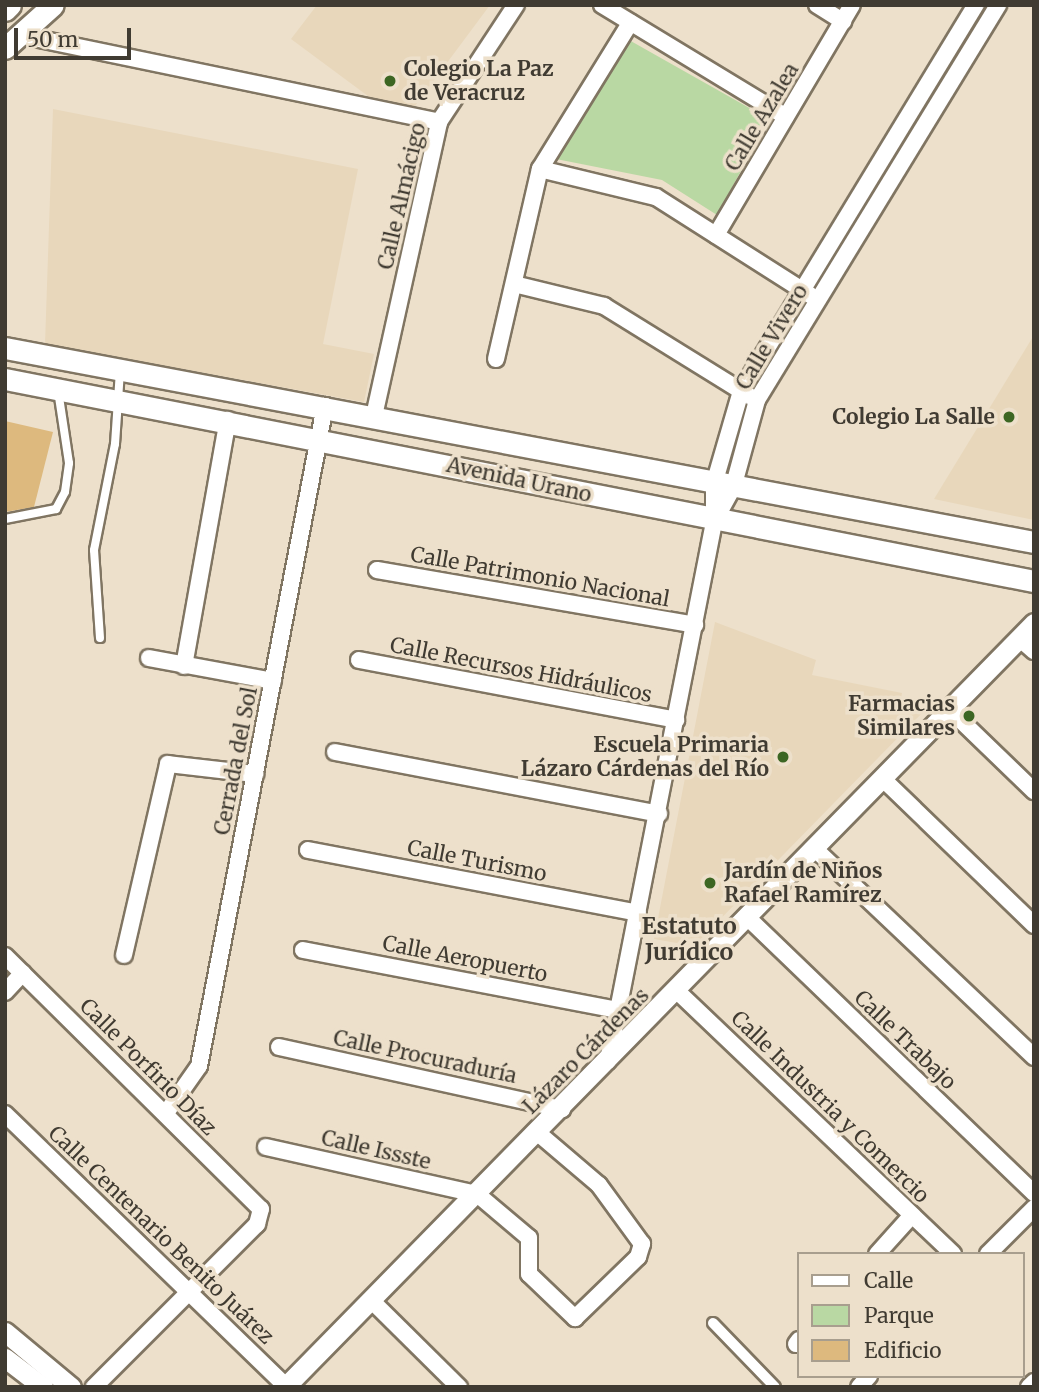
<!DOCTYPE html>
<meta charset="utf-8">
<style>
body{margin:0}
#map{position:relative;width:1039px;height:1392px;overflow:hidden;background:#ede0cb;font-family:Merriweather,serif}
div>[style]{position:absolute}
.built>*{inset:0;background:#e8d7bb}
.green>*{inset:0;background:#b9d8a3}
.building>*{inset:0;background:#ddb97e}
.roads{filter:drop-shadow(2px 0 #807562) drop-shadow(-2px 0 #807562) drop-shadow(0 2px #807562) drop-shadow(0 -2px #807562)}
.service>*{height:8px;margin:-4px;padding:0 4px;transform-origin:4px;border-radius:4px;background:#fff}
.pedestrian>*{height:10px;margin:-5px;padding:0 5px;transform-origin:5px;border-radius:5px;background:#fff}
.minor>*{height:16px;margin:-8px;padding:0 8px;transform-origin:8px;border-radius:8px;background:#fff}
.tertiary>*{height:19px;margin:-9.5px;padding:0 9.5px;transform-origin:9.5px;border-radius:9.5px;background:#fff}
.secondary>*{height:21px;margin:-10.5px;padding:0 10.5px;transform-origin:10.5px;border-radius:10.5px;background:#fff}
.dots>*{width:19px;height:19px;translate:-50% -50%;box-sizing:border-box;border:4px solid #ede0cb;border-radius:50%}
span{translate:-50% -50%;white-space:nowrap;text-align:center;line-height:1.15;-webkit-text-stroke:7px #ede0cb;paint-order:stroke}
.poi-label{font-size:21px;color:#403b32;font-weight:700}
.left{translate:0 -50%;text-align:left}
.right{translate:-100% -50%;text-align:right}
.street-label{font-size:21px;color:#403b32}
.neighbourhood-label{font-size:23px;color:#403b32;font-weight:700}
.frame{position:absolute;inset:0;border:7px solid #403b32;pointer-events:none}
.legend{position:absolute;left:797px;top:1252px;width:228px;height:126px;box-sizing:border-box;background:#ede0cb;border:2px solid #a89e8e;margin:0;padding:9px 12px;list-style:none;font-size:21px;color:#403b32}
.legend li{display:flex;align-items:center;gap:14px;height:35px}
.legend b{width:35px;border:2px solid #a89e8e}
.scale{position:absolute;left:14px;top:28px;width:117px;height:32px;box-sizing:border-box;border:4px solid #403b32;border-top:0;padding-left:9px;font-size:21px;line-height:24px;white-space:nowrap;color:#403b32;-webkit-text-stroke:5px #ede0cb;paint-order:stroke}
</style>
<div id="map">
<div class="built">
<i style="clip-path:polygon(317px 5px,490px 5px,403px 122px,291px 39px)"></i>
<i style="clip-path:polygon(53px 109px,358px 169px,323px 344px,374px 354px,364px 402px,45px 344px)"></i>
<i style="clip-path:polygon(1034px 335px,1034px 520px,934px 499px)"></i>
<i style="clip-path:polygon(715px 622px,816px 660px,812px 675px,902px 693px,900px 704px,925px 710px,694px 946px,654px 939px)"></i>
</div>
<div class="green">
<i style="clip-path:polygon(629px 40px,769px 119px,717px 215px,662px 180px,556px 159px)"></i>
</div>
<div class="building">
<i style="clip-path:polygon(5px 421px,53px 432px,34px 507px,5px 512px)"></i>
</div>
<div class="roads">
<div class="service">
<i style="left:5px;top:519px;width:52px;rotate:-11.1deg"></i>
<i style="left:56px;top:509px;width:19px;rotate:-62deg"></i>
<i style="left:65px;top:492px;width:29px;rotate:-82deg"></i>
<i style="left:69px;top:463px;width:74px;rotate:-98.6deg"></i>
<i style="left:100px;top:638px;width:88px;rotate:-93.9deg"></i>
<i style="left:94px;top:550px;width:108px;rotate:-78.8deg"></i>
<i style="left:115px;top:444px;width:73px;rotate:-86.1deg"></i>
</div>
<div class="pedestrian">
<i style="left:713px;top:1323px;width:89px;rotate:45.9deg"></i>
</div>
<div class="minor">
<i style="left:602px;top:5px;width:215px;rotate:31.3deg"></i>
<i style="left:817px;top:5px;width:31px;rotate:32deg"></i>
<i style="left:20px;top:35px;width:428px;rotate:11.7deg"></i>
<i style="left:540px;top:169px;width:119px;rotate:13.6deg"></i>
<i style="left:656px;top:197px;width:183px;rotate:32.5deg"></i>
<i style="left:716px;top:235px;width:267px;rotate:-59.4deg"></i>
<i style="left:514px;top:284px;width:93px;rotate:13.7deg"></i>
<i style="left:604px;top:306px;width:171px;rotate:31.8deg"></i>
<i style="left:496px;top:359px;width:195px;rotate:-77deg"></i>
<i style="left:540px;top:169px;width:172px;rotate:-58.3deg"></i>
<i style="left:374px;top:416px;width:301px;rotate:-77.5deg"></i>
<i style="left:439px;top:122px;width:140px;rotate:-56.7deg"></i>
<i style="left:715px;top:520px;width:37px;rotate:-61deg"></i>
<i style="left:733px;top:488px;width:91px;rotate:-74.7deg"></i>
<i style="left:757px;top:400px;width:463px;rotate:-58.6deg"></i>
<i style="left:377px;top:570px;width:323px;rotate:9.8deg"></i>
<i style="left:1019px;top:638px;width:20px;rotate:41deg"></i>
<i style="left:149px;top:658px;width:126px;rotate:10.5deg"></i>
<i style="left:359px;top:660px;width:323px;rotate:10.7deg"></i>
<i style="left:184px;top:666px;width:250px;rotate:-79.9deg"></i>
<i style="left:950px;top:710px;width:117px;rotate:44deg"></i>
<i style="left:335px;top:752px;width:330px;rotate:10.8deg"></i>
<i style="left:883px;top:779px;width:210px;rotate:44deg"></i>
<i style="left:815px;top:849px;width:302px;rotate:43.5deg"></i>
<i style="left:308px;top:850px;width:336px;rotate:10.8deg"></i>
<i style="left:748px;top:918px;width:397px;rotate:43.9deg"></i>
<i style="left:303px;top:950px;width:321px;rotate:10.8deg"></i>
<i style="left:124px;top:955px;width:196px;rotate:-77deg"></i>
<i style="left:168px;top:764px;width:88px;rotate:6.6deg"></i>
<i style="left:5px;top:956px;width:360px;rotate:44.7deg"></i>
<i style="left:261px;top:1209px;width:16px;rotate:105deg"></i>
<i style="left:257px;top:1224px;width:231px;rotate:135deg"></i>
<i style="left:677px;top:991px;width:381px;rotate:43.6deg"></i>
<i style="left:5px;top:992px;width:26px;rotate:-47deg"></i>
<i style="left:279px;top:1047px;width:290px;rotate:12.4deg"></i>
<i style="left:608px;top:1061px;width:549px;rotate:-78.87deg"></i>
<i style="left:714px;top:522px;width:38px;rotate:-90deg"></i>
<i style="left:714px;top:484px;width:97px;rotate:-73.8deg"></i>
<i style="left:741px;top:391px;width:452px;rotate:-58.7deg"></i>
<i style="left:166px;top:1113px;width:57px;rotate:-54.9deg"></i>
<i style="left:199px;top:1066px;width:672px;rotate:-79.19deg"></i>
<i style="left:5px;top:1114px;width:392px;rotate:44.1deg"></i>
<i style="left:266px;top:1147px;width:216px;rotate:12.6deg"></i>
<i style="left:477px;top:1194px;width:68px;rotate:40.2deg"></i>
<i style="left:529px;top:1238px;width:36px;rotate:90deg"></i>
<i style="left:529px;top:1274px;width:64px;rotate:43.7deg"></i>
<i style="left:575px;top:1318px;width:88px;rotate:-44.1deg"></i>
<i style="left:638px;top:1257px;width:14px;rotate:-73deg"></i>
<i style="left:642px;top:1244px;width:73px;rotate:-126.1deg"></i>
<i style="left:599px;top:1185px;width:80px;rotate:-139.6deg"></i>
<i style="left:877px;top:1254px;width:52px;rotate:-48.1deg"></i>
<i style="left:988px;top:1254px;width:65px;rotate:-45deg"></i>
<i style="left:371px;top:1300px;width:124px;rotate:44.7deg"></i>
<i style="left:796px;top:1344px;width:5px;rotate:-53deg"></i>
<i style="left:859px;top:1387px;width:15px;rotate:-48deg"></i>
<i style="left:1029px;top:1387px;width:7px;rotate:-45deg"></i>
</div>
<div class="tertiary">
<i style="left:5px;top:1332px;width:86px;rotate:39.8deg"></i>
<i style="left:5px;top:1358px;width:48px;rotate:37.3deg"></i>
<i style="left:285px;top:1387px;width:1070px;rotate:-45.57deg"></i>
</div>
<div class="secondary">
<i style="left:5px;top:10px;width:7px;rotate:-45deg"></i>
<i style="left:5px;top:48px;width:64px;rotate:-41.9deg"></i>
<i style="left:5px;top:348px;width:1047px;rotate:10.68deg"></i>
<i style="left:5px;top:379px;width:1049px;rotate:11.11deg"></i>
</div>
</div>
<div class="dots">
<i style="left:390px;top:81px;background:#3c6623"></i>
<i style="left:1009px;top:417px;background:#3c6623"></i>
<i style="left:969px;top:716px;background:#3c6623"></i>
<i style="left:783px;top:757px;background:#3c6623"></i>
<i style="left:710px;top:883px;background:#3c6623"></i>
</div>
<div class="poi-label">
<span class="left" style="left:404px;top:81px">Colegio La Paz<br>de Veracruz</span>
<span class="right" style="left:995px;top:417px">Colegio La Salle</span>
<span class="right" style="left:955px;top:716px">Farmacias<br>Similares</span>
<span class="right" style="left:769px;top:757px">Escuela Primaria<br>Lázaro Cárdenas del Río</span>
<span class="left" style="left:724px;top:883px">Jardín de Niños<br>Rafael Ramírez</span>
</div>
<div class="street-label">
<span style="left:762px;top:117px;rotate:-59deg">Calle Azalea</span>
<span style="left:402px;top:196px;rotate:-77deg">Calle Almácigo</span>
<span style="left:772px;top:337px;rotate:-59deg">Calle Vivero</span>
<span style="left:519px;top:480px;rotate:12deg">Avenida Urano</span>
<span style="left:540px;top:577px;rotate:10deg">Calle Patrimonio Nacional</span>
<span style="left:521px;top:670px;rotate:11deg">Calle Recursos Hidráulicos</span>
<span style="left:236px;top:761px;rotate:-79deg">Cerrada del Sol</span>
<span style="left:477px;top:861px;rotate:11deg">Calle Turismo</span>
<span style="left:465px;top:959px;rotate:11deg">Calle Aeropuerto</span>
<span style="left:905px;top:1040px;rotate:44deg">Calle Trabajo</span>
<span style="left:586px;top:1051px;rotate:-45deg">Lázaro Cárdenas</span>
<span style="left:425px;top:1057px;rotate:12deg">Calle Procuraduría</span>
<span style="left:148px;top:1067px;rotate:45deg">Calle Porfirio Díaz</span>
<span style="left:830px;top:1107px;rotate:44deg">Calle Industria y Comercio</span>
<span style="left:376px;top:1150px;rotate:13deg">Calle Issste</span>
<span style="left:161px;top:1235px;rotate:44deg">Calle Centenario Benito Juárez</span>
</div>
<div class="neighbourhood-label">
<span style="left:689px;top:939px">Estatuto<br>Jurídico</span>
</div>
<div class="frame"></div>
<ul class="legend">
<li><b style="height:9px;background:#fff"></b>Calle</li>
<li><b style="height:19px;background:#b9d8a3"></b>Parque</li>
<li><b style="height:19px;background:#ddb97e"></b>Edificio</li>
</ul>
<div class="scale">50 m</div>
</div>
